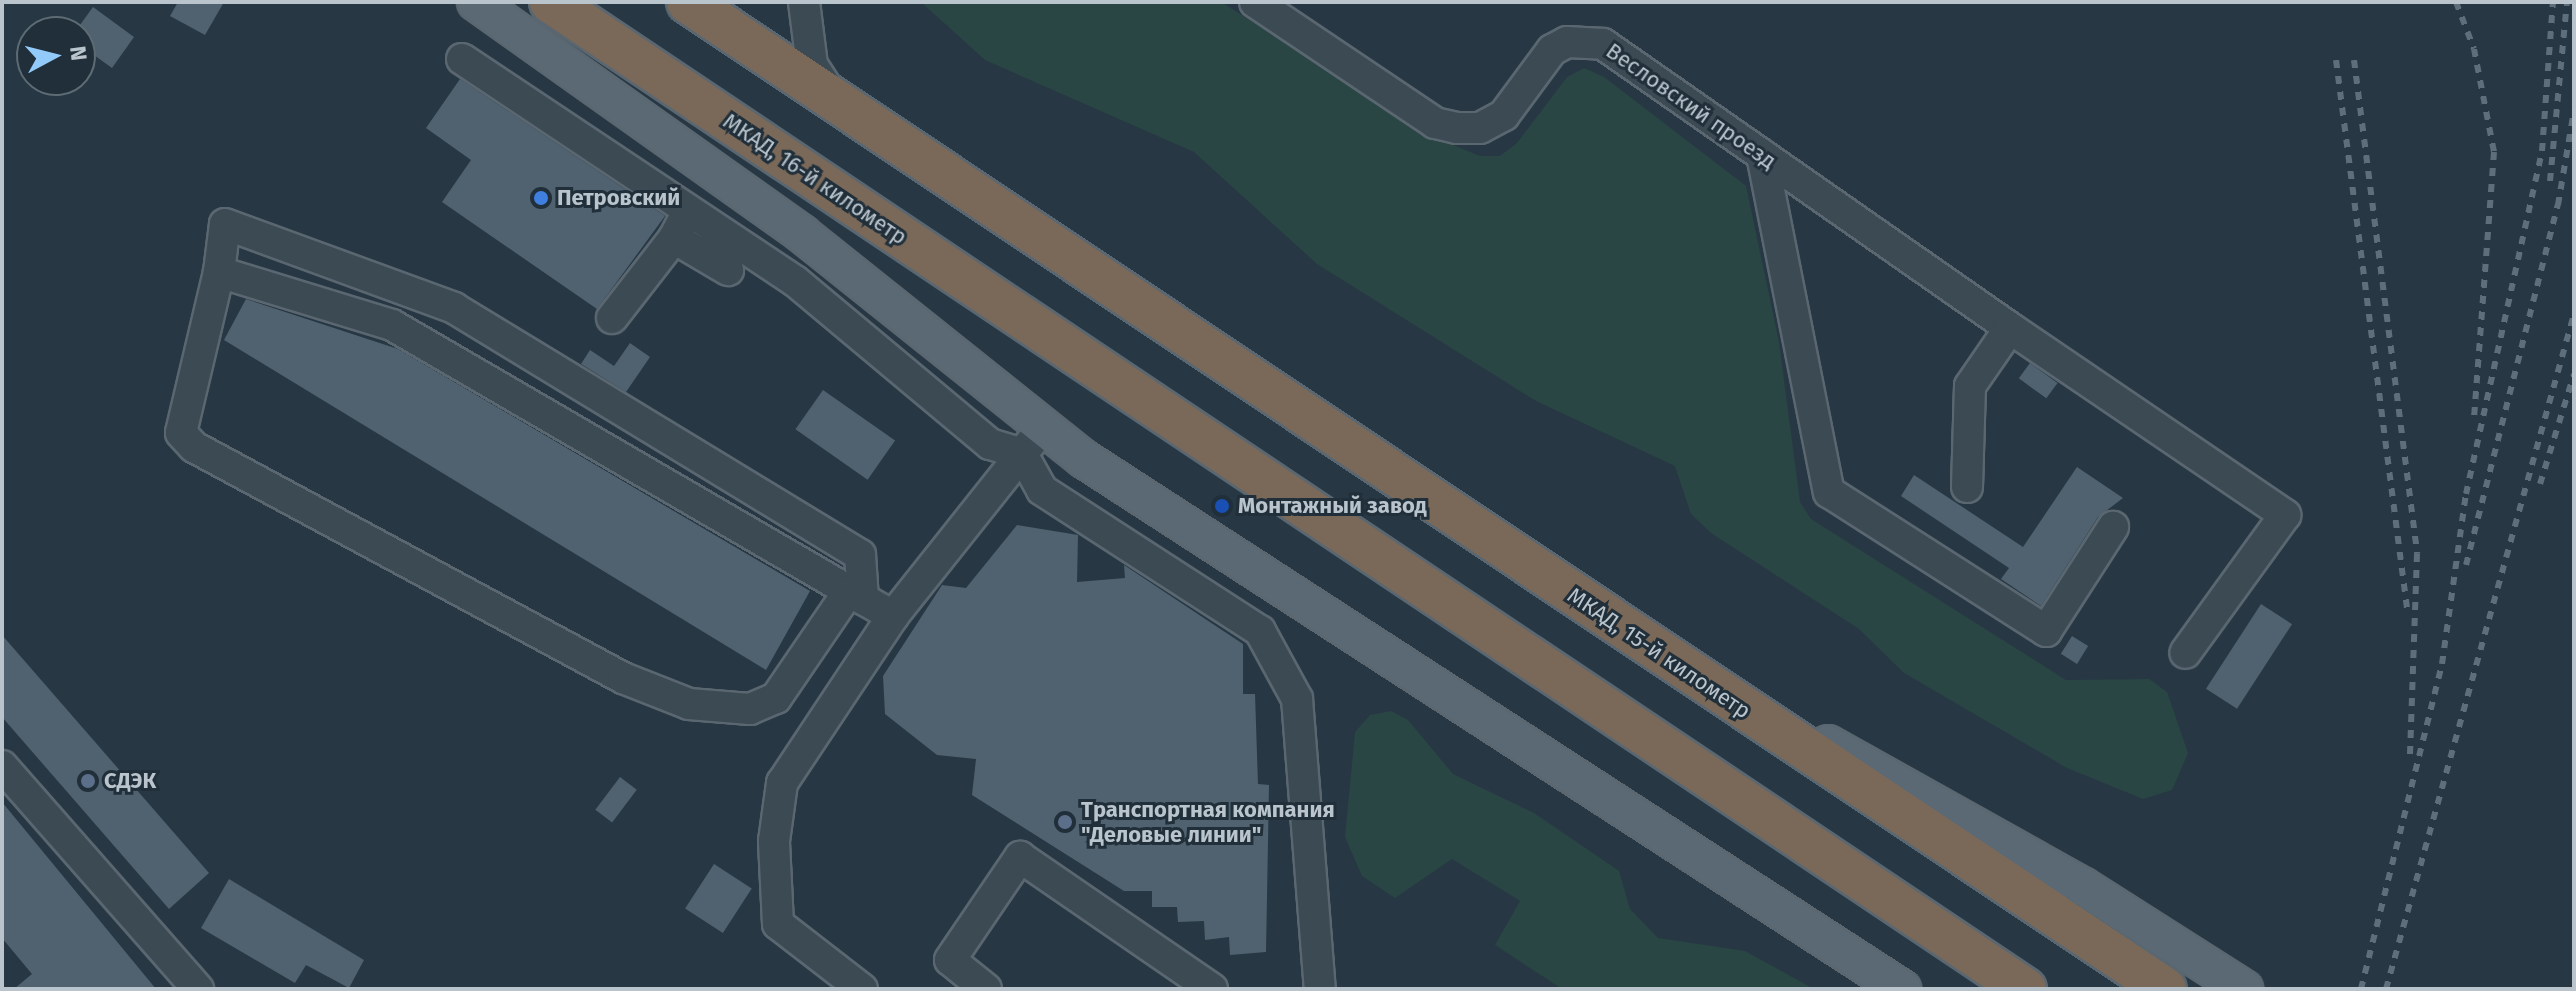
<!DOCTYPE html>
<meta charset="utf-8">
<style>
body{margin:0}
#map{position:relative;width:2576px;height:991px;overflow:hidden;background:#273844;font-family:"Fira Sans",sans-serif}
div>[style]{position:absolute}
.green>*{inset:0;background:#294544}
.building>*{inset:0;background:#50626f;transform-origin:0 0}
.roads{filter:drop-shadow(2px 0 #5a6771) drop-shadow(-2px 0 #5a6771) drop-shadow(0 2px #5a6771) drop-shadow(0 -2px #5a6771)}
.minor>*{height:30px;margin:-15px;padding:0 15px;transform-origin:15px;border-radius:15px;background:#3c4a54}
.major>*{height:36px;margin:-18px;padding:0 18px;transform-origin:18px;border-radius:18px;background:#5a6974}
.highway>*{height:42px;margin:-21px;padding:0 21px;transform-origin:21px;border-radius:21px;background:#7a6859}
.rail>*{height:6px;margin-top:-3px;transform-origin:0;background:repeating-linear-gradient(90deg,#5e6e7b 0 8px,transparent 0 16px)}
.dots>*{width:22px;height:22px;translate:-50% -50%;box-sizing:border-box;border:4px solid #202f39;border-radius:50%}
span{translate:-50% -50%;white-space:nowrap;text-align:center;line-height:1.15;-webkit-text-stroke:6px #202f39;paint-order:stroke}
.street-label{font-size:22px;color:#b9c4cd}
.poi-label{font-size:22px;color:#b9c4cd;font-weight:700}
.left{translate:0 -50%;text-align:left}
.frame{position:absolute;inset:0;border:4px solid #b9c4cd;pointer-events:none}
.north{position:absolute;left:16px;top:16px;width:80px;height:80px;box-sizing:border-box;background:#202f39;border:2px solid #5d6b74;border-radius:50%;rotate:83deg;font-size:22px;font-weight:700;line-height:32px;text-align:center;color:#b9c4cd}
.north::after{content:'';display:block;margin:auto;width:28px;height:36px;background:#92cbfa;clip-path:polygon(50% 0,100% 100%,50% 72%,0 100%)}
</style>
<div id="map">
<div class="green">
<i style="clip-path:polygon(921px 2px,1221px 2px,1441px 140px,1480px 156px,1500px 156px,1517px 143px,1567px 77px,1584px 68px,1604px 77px,1746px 186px,1779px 342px,1800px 502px,1811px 519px,2066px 680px,2149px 679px,2167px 692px,2188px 753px,2172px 790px,2143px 799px,2067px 768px,1904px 673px,1859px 629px,1711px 533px,1691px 514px,1675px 466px,1536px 401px,1317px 264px,1194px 152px,985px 60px)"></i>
<i style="clip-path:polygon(1391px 711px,1408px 720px,1453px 774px,1534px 813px,1619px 871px,1630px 909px,1658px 938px,1745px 951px,1814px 989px,1562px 989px,1495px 945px,1520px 901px,1452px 859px,1395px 898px,1362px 876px,1345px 837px,1355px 732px,1370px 715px)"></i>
</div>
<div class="building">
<i style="clip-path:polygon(178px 2px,224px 2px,205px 35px,170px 16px)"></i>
<i style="clip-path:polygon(93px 7px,134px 37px,112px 68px,80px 45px,80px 25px)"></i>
<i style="clip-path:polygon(460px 79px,665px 216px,597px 309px,442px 202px,471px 160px,426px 128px)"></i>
<i style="clip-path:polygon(246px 299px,398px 349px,810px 591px,766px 670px,224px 340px)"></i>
<i style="clip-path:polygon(630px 343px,650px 357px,626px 392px,581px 364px,590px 350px,614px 366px)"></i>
<i style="left:2030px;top:363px;width:34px;height:19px;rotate:36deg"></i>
<i style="left:823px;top:390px;width:88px;height:48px;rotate:35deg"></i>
<i style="clip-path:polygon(2077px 467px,2123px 498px,2098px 517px,2041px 606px,2001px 579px,2009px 568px,1901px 496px,1914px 475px,2023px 547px)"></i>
<i style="clip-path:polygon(1017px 525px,1078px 535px,1077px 582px,1125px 578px,1124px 565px,1243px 644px,1243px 694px,1255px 694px,1258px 784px,1269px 785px,1266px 952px,1230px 955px,1229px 937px,1205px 940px,1204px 921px,1178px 922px,1177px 907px,1152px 907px,1152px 891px,1124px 891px,972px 795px,976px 759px,937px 755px,885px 714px,883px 676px,942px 585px,966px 588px)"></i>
<i style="left:2261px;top:604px;width:37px;height:101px;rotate:33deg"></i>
<i style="clip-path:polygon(2px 635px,209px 873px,169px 909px,2px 717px)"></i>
<i style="left:2072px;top:636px;width:19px;height:21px;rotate:32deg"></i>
<i style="left:620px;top:777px;width:21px;height:41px;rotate:37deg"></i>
<i style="clip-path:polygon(2px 802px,156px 989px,14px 989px,32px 974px,2px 938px)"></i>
<i style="left:714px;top:864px;width:45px;height:53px;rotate:33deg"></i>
<i style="clip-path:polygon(229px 879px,364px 960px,349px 988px,306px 965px,295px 983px,201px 928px)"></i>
</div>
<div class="roads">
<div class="minor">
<i style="left:804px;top:2px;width:64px;rotate:82.8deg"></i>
<i style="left:812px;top:65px;width:33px;rotate:57deg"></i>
<i style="left:1255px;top:2px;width:217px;rotate:33.9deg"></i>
<i style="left:1435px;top:123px;width:22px;rotate:13deg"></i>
<i style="left:1456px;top:128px;width:24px"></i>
<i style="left:1480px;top:128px;width:27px;rotate:-28deg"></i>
<i style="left:1504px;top:115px;width:81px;rotate:-53.6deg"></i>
<i style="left:1552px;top:50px;width:17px;rotate:-28deg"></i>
<i style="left:1567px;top:42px;width:36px;rotate:3deg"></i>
<i style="left:1603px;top:44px;width:496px;rotate:34.9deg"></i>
<i style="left:462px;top:59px;width:400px;rotate:33.7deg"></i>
<i style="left:795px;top:281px;width:254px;rotate:39.9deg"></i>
<i style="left:990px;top:444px;width:34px;rotate:17deg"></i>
<i style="left:1022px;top:454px;width:41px;rotate:60.9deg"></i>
<i style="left:1042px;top:490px;width:260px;rotate:32.9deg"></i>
<i style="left:1260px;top:631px;width:77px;rotate:61.4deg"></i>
<i style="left:1297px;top:699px;width:291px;rotate:85.5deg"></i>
<i style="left:1762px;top:155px;width:344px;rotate:78.8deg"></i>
<i style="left:1829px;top:492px;width:258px;rotate:32.6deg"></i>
<i style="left:2046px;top:631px;width:124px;rotate:-57.2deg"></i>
<i style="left:683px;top:221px;width:19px;rotate:118deg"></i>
<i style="left:674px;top:238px;width:63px;rotate:30.7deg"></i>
<i style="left:219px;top:272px;width:48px;rotate:-82.9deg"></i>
<i style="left:225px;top:224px;width:244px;rotate:20.1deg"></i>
<i style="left:454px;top:308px;width:475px;rotate:31.3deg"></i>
<i style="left:860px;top:555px;width:44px;rotate:86.1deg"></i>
<i style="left:612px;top:318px;width:101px;rotate:-52.2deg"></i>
<i style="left:1967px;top:487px;width:101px;rotate:-88.3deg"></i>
<i style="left:1970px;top:386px;width:70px;rotate:-55.4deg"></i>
<i style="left:2010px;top:328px;width:333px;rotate:34.2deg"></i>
<i style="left:2285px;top:515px;width:170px;rotate:125.9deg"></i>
<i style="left:849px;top:591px;width:529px;rotate:-149.8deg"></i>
<i style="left:392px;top:325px;width:181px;rotate:-163deg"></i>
<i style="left:219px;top:272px;width:165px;rotate:103.3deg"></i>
<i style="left:181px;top:433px;width:19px;rotate:47deg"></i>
<i style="left:194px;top:447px;width:487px;rotate:28.3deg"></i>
<i style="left:623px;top:678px;width:71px;rotate:21.5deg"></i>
<i style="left:689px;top:704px;width:61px;rotate:4.7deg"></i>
<i style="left:750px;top:709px;width:28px;rotate:-23deg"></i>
<i style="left:776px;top:698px;width:130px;rotate:-55.7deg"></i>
<i style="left:849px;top:591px;width:51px;rotate:29.6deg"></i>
<i style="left:2px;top:766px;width:297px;rotate:48.7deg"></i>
<i style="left:862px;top:989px;width:106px;rotate:-142.3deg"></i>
<i style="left:778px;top:924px;width:83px;rotate:-92.8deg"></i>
<i style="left:774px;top:841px;width:59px;rotate:-82.1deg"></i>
<i style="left:782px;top:783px;width:201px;rotate:-56.4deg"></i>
<i style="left:893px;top:616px;width:225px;rotate:-51.5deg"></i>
<i style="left:986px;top:989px;width:46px;rotate:-141.1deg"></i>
<i style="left:950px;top:960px;width:125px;rotate:-55.8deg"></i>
<i style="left:1020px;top:857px;width:233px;rotate:34.5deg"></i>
</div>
<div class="major">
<i style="left:476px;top:2px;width:400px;rotate:35.4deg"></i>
<i style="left:802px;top:234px;width:361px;rotate:38.6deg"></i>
<i style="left:1084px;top:459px;width:975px;rotate:32.94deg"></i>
<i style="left:1828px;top:744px;width:293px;rotate:29.2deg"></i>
<i style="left:2084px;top:887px;width:190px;rotate:32.5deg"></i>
</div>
<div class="highway">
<i style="left:551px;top:2px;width:1774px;rotate:33.81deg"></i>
<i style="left:688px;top:2px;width:1776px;rotate:33.75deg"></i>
</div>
</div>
<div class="rail">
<i style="left:2456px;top:2px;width:50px;rotate:69deg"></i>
<i style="left:2474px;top:49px;width:105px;rotate:79deg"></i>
<i style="left:2494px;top:152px;width:268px;rotate:94.3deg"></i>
<i style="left:2336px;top:60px;width:553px;rotate:82.62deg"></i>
<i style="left:2354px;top:60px;width:498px;rotate:82.7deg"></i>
<i style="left:2417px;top:554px;width:202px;rotate:92deg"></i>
<i style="left:2550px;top:181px;width:180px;rotate:-84.6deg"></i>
<i style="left:2540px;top:484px;width:115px;rotate:-72.8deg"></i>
<i style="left:2466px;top:565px;width:372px;rotate:-75.7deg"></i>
<i style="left:2558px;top:205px;width:96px;rotate:-80.4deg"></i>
<i style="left:2361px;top:989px;width:335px;rotate:-76deg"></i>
<i style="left:2442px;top:664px;width:172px;rotate:-82deg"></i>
<i style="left:2466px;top:494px;width:351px;rotate:-77.5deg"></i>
<i style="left:2542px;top:151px;width:149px;rotate:-85.8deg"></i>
<i style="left:2386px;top:989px;width:701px;rotate:-74.44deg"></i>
</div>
<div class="dots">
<i style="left:541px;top:198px;background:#3f7fe0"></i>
<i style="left:1222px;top:506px;background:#1a4fb4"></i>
<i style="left:88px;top:781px;background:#5c6f8a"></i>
<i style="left:1065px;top:822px;background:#5c6f8a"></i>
</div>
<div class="street-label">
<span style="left:1691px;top:106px;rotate:35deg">Весловский проезд</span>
<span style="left:815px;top:179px;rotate:34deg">МКАД, 16-й километр</span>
<span style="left:1659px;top:653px;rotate:34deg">МКАД, 15-й километр</span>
</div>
<div class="poi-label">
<span class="left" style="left:557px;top:198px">Петровский</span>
<span class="left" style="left:1238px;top:506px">Монтажный завод</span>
<span class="left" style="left:104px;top:781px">СДЭК</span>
<span class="left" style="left:1081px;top:822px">Транспортная компания<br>"Деловые линии"</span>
</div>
<div class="frame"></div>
<div class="north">N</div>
</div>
